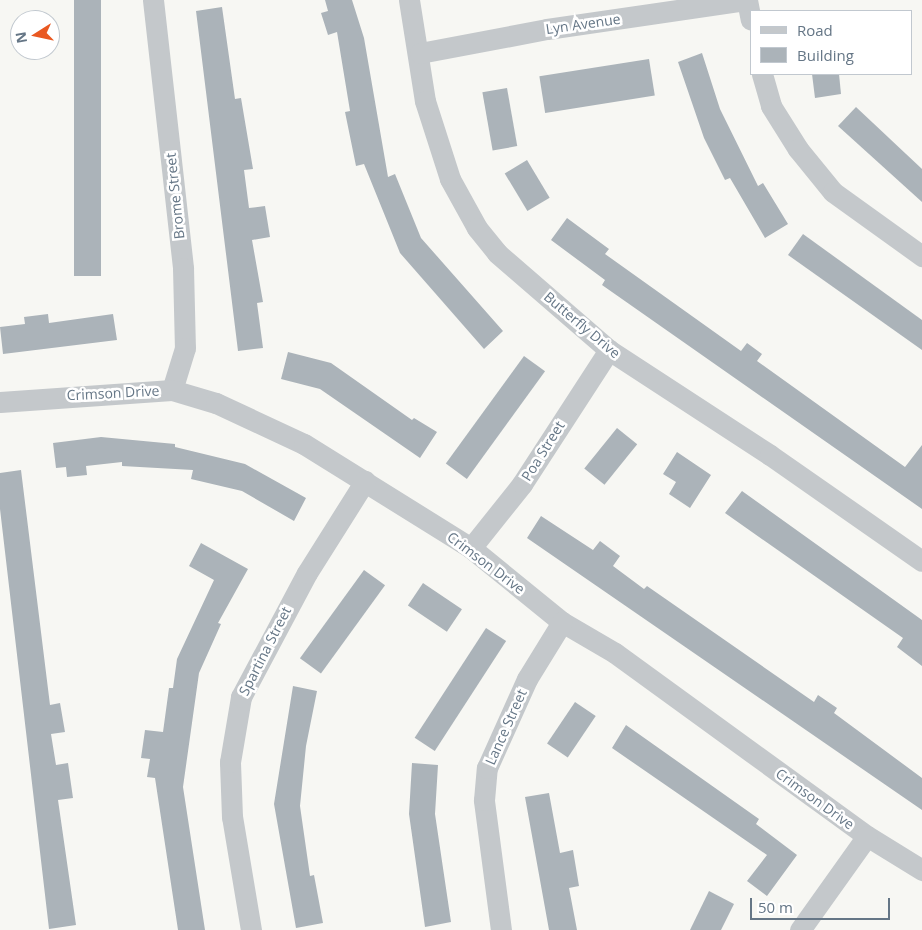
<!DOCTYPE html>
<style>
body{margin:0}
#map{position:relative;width:922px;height:930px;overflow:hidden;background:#f7f7f3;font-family:"Open Sans",sans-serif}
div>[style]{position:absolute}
.building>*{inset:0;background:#abb3b9;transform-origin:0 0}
.minor>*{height:21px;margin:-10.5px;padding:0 10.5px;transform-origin:10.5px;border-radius:10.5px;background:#c4c8cb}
span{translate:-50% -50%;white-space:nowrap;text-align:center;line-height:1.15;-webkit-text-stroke:5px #fff;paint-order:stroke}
.street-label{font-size:14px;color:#657686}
.legend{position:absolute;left:750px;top:10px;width:162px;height:65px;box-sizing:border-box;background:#fff;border:1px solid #c1c8cf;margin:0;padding:6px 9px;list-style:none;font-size:15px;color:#657686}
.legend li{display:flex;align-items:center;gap:10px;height:25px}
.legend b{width:25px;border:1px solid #c1c8cf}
.north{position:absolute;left:10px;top:10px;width:50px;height:50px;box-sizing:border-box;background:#fff;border:1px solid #c1c8cf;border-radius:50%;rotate:260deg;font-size:14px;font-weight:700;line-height:20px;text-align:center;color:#657686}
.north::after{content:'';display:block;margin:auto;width:18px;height:22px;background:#e95821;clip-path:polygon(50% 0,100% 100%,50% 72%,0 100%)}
.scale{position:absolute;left:750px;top:898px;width:140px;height:22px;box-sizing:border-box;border:2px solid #657686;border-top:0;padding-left:6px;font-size:15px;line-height:18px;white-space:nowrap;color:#657686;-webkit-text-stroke:4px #fff;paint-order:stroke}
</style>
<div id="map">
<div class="building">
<i style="left:74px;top:0;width:27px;height:276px"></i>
<i style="clip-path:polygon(325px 0,352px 0,364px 38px,388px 177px,395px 174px,421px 238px,503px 331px,484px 349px,400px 253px,364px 164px,356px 166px,345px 112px,350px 111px,337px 32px,328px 35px,321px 13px,328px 11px)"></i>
<i style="clip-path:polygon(222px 7px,235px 99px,241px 98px,253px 169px,244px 170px,249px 208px,265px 206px,270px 237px,252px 240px,263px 302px,257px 303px,263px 348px,238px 351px,196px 11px)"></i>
<i style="clip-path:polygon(702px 53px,720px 109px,758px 186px,763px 183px,788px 224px,765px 238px,730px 178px,725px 180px,704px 138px,678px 62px)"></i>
<i style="left:649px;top:59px;width:37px;height:111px;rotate:81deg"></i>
<i style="clip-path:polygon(812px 74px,839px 74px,841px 94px,815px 98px)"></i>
<i style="left:507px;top:88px;width:59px;height:25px;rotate:80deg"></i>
<i style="clip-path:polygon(856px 107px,922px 169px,922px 202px,838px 126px)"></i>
<i style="left:527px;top:160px;width:44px;height:26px;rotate:59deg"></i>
<i style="clip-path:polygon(567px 218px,609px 249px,605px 254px,741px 351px,747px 343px,762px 354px,757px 361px,905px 467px,922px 445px,922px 509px,602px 285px,605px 280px,551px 240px)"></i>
<i style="clip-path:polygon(803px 234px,922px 320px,922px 350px,788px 255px)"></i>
<i style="clip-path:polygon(48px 314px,49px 323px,113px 314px,117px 340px,3px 354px,0 327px,25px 324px,24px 317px)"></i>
<i style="clip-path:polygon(288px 352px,331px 363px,412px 420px,414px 418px,437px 432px,420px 458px,320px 389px,281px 379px)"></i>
<i style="left:524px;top:356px;width:26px;height:133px;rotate:36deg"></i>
<i style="left:617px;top:428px;width:26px;height:52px;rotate:39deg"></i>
<i style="clip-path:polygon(101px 437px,175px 444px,175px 447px,245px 464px,306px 498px,294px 521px,242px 491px,191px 479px,193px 470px,122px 466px,122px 462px,86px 466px,87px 475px,67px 477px,66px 467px,56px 468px,53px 443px)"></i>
<i style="clip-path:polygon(677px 452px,711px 475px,690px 508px,669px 494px,676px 482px,663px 474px)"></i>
<i style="clip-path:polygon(21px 470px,50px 705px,60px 703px,65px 732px,51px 734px,56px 765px,68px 763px,73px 798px,58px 800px,76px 925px,49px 929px,0 509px,0 473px)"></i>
<i style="clip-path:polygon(742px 491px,922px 620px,922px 666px,897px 647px,903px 638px,725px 513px)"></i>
<i style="clip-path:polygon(541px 516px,593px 550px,600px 541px,620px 556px,613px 566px,644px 589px,647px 586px,814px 702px,818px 695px,837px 708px,834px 713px,922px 778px,922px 810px,527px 538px)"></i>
<i style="clip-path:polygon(201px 543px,248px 569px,218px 623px,221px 624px,199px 673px,183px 787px,205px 930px,178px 930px,155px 778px,147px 777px,150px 759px,141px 758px,145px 730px,163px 732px,169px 688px,173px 688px,177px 659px,214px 580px,189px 566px)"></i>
<i style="left:364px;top:570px;width:26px;height:109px;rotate:36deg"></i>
<i style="left:423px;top:583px;width:47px;height:27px;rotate:34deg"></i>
<i style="left:486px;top:628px;width:24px;height:131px;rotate:33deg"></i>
<i style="clip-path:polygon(293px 686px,317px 691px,306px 746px,300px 806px,310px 876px,314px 875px,323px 923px,296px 928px,274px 804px)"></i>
<i style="left:575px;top:702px;width:25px;height:50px;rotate:34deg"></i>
<i style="clip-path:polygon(626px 725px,759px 819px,756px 824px,797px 855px,767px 896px,747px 881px,767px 855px,612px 748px)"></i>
<i style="clip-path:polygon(412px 763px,438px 765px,435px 814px,451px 922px,425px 927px,409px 814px)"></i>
<i style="clip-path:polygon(549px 793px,560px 853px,573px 850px,579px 886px,569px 888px,577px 930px,549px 930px,525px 797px)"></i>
<i style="clip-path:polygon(709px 891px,734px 904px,721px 930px,690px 930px)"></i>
</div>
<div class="minor">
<i style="left:153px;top:0;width:270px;rotate:83.6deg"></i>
<i style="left:183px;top:268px;width:80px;rotate:88.6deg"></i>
<i style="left:185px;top:348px;width:44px;rotate:107.2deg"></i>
<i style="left:409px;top:0;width:102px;rotate:81deg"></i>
<i style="left:425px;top:101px;width:82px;rotate:72.2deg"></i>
<i style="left:450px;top:179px;width:56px;rotate:61.1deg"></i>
<i style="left:477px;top:228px;width:32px;rotate:51deg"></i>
<i style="left:497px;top:253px;width:148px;rotate:40.9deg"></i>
<i style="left:609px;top:350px;width:192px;rotate:33.1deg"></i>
<i style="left:770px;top:455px;width:185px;rotate:34.9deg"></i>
<i style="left:747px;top:0;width:20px;rotate:79deg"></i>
<i style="left:420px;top:53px;width:129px;rotate:-10.7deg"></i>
<i style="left:547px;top:29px;width:202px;rotate:-8.3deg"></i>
<i style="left:762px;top:74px;width:33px;rotate:74deg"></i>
<i style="left:771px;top:106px;width:51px;rotate:57.9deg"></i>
<i style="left:798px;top:149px;width:55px;rotate:50.9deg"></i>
<i style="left:833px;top:192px;width:110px;rotate:35.7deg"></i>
<i style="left:0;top:402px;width:172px;rotate:-4deg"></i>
<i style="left:172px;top:390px;width:46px;rotate:16.5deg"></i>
<i style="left:216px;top:403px;width:97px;rotate:25deg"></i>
<i style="left:304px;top:444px;width:197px;rotate:31.9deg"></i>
<i style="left:471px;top:548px;width:117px;rotate:39.1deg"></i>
<i style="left:562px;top:622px;width:61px;rotate:30.3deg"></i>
<i style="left:615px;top:653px;width:311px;rotate:36deg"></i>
<i style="left:867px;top:836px;width:65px;rotate:31.7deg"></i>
<i style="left:471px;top:548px;width:82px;rotate:-51.4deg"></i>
<i style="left:522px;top:484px;width:160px;rotate:-57deg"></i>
<i style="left:251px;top:930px;width:115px;rotate:-99.5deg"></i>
<i style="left:232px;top:817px;width:55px;rotate:-92.1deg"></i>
<i style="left:230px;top:762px;width:66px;rotate:-80.4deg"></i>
<i style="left:241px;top:697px;width:140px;rotate:-62deg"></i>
<i style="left:307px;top:573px;width:109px;rotate:-57.8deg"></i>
<i style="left:501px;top:930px;width:131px;rotate:-97.5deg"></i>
<i style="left:484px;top:800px;width:32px;rotate:-85deg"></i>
<i style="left:487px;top:768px;width:98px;rotate:-65.8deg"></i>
<i style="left:527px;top:679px;width:67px;rotate:-58.4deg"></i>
<i style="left:800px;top:930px;width:115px;rotate:-54.5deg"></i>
</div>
<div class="street-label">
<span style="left:583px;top:24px;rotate:-8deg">Lyn Avenue</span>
<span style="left:175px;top:196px;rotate:-96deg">Brome Street</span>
<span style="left:582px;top:325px;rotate:40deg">Butterfly Drive</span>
<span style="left:113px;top:393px;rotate:-3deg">Crimson Drive</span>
<span style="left:543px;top:451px;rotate:-58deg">Poa Street</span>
<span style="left:486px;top:563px;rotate:37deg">Crimson Drive</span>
<span style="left:265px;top:651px;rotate:-63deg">Spartina Street</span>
<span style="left:506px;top:727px;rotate:-66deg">Lance Street</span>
<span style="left:815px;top:799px;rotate:36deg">Crimson Drive</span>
</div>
<ul class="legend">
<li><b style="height:6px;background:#c4c8cb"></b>Road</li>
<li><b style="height:14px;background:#abb3b9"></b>Building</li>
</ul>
<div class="north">N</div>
<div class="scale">50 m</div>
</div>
